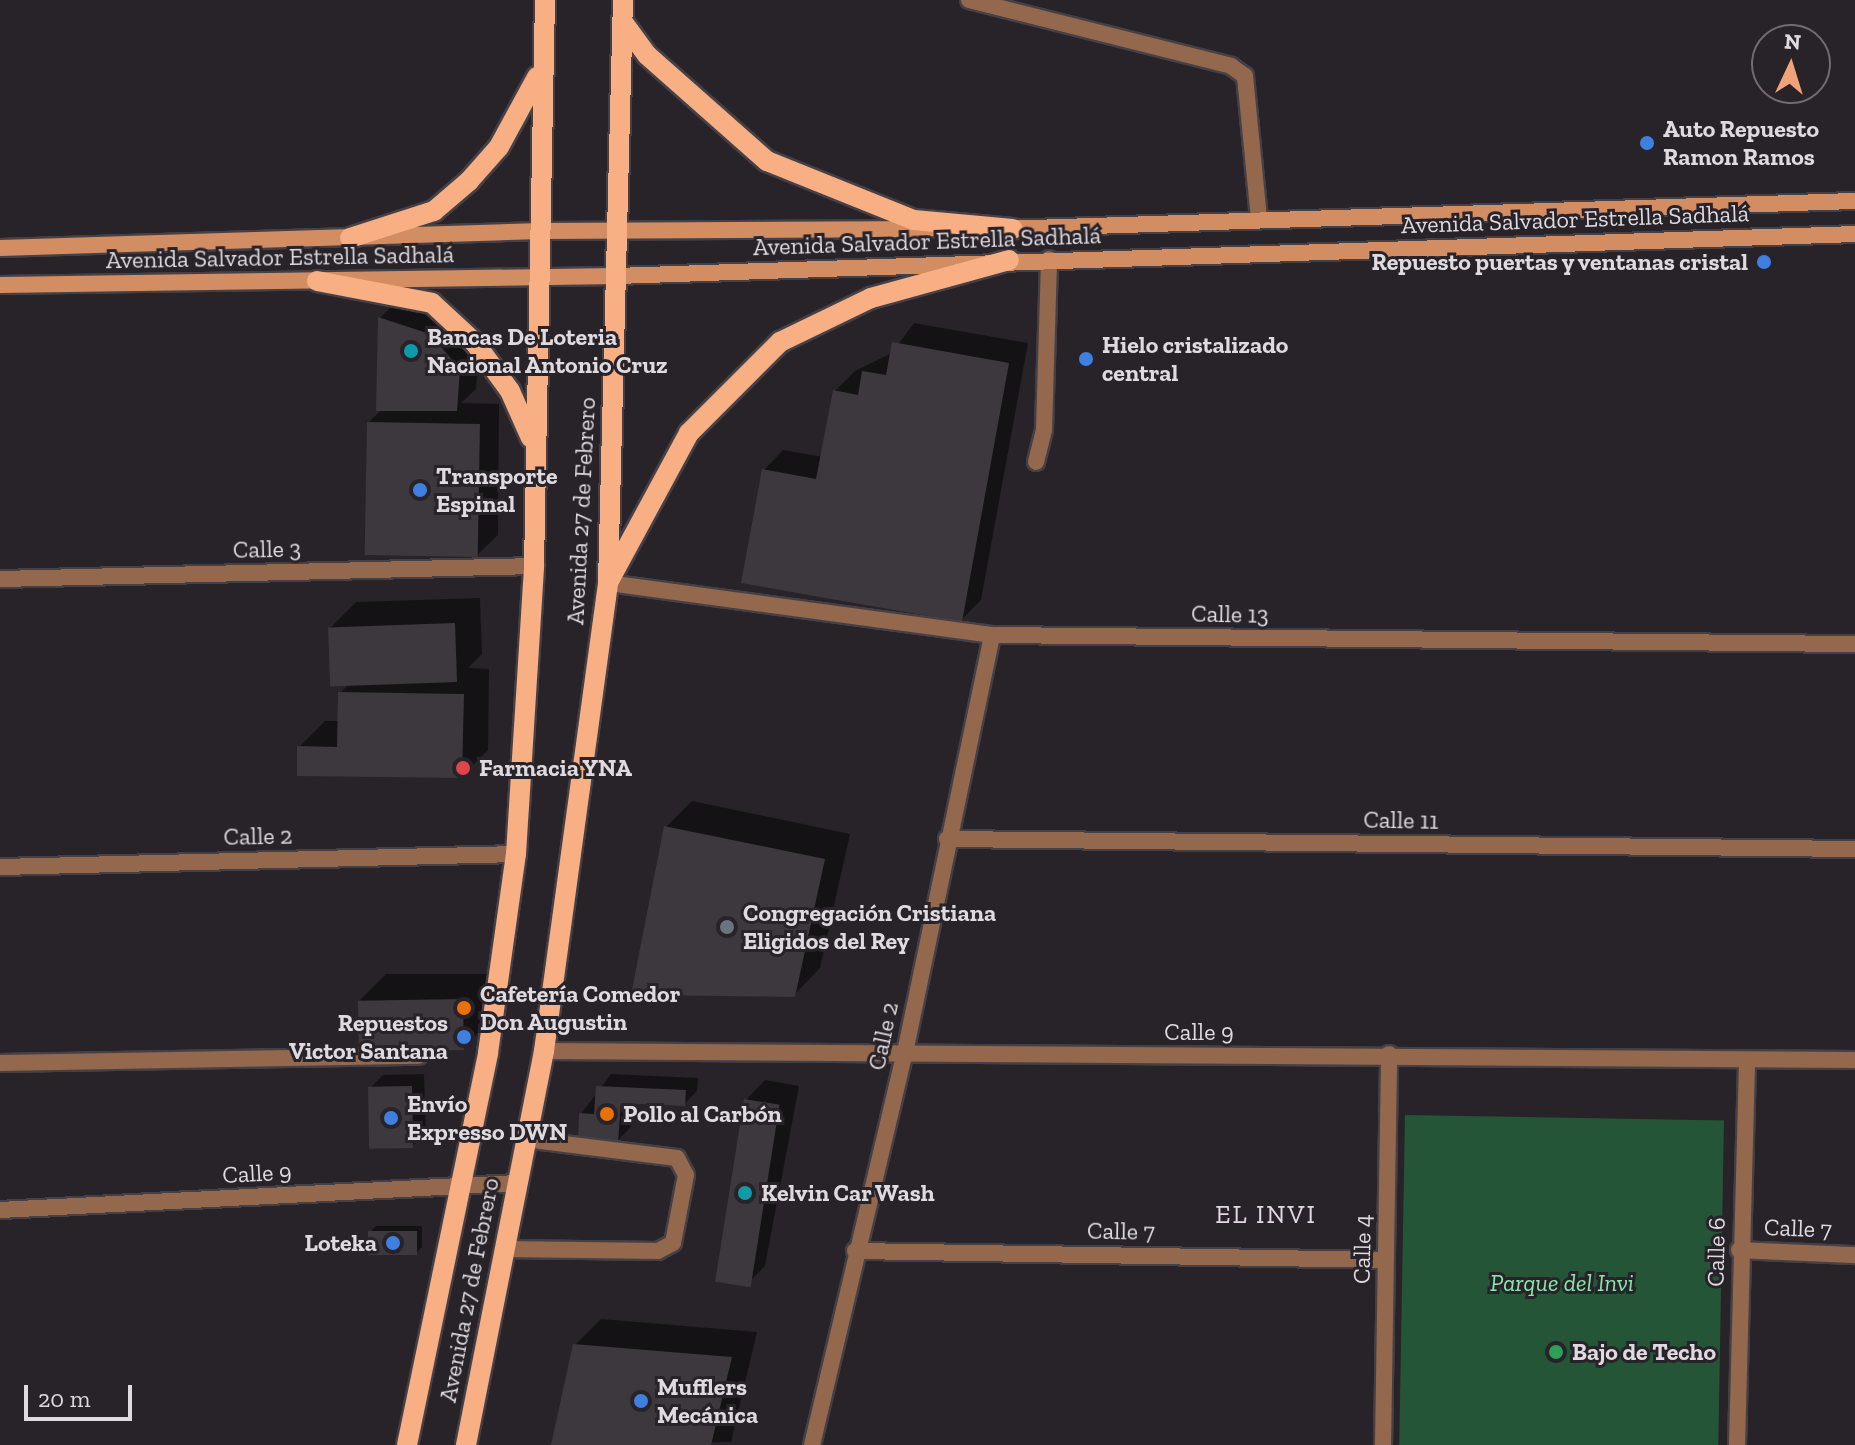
<!DOCTYPE html>
<meta charset="utf-8">
<style>
body{margin:0}
#map{position:relative;width:1855px;height:1445px;overflow:hidden;background:#282329;font-family:"Zilla Slab",serif}
div>[style]{position:absolute}
.green>*{inset:0;background:#245537;transform-origin:0 0}
.shadow>*{inset:0;background:#0007}
.building>*{inset:0;background:#3d373e;transform-origin:0 0}
.roads{filter:drop-shadow(2px 0 #454046) drop-shadow(-2px 0 #454046) drop-shadow(0 2px #454046) drop-shadow(0 -2px #454046)}
.lane>*{height:16px;margin:-8px;padding:0 8px;transform-origin:8px;border-radius:8px;background:#94684d}
.street>*{height:16px;margin:-8px;padding:0 8px;transform-origin:8px;border-radius:8px;background:#94684d}
.secondary>*{height:16px;margin:-8px;padding:0 8px;transform-origin:8px;border-radius:8px;background:#d38d62}
.primary>*{height:20px;margin:-10px;padding:0 10px;transform-origin:10px;border-radius:10px;background:#f8af83}
.dots>*{width:22px;height:22px;translate:-50% -50%;box-sizing:border-box;border:4px solid #282329;border-radius:50%}
span{translate:-50% -50%;white-space:nowrap;text-align:center;line-height:1.15;-webkit-text-stroke:6px #282329;paint-order:stroke}
.poi-label{font-size:24px;color:#dedadf;font-weight:700}
.left{translate:0 -50%;text-align:left}
.right{translate:-100% -50%;text-align:right}
.street-label{font-size:24px;color:#dedadf}
.park-label{font-size:24px;color:#8ae6aa;font-style:italic}
.neighbourhood-label{font-size:26px;color:#e0d9e2;letter-spacing:2px}
.north{position:absolute;left:1751px;top:24px;width:80px;height:80px;box-sizing:border-box;background:#282329;border:2px solid #716c72;border-radius:50%;rotate:4deg;font-size:22px;font-weight:700;line-height:32px;text-align:center;color:#dedadf}
.north::after{content:'';display:block;margin:auto;width:28px;height:36px;background:#f0a279;clip-path:polygon(50% 0,100% 100%,50% 72%,0 100%)}
.scale{position:absolute;left:24px;top:1385px;width:108px;height:36px;box-sizing:border-box;border:4px solid #dedadf;border-top:0;padding-left:10px;font-size:24px;line-height:28px;white-space:nowrap;color:#dedadf;-webkit-text-stroke:6px #282329;paint-order:stroke}
</style>
<div id="map">
<div class="green">
<i style="left:1405px;top:1115px;width:319px;height:330px;rotate:1deg"></i>
</div>
<div class="shadow">
<i style="clip-path:polygon(400px 298px,450px 314px,480px 348px,476px 389px,461px 403px,499px 404px,498px 535px,478px 554px,369px 422px,382px 409px,380px 318px)"></i>
<i style="clip-path:polygon(914px 323px,1028px 343px,981px 600px,961px 620px,764px 470px,783px 450px,823px 457px,835px 391px,855px 371px,892px 353px)"></i>
<i style="clip-path:polygon(480px 598px,482px 654px,468px 668px,489px 669px,488px 750px,462px 776px,299px 747px,325px 721px,340px 721px,340px 693px,349px 684px,330px 628px,356px 602px)"></i>
<i style="clip-path:polygon(692px 801px,850px 834px,820px 968px,794px 995px,666px 827px)"></i>
<i style="clip-path:polygon(386px 974px,489px 974px,489px 1022px,463px 1048px,360px 1000px)"></i>
<i style="clip-path:polygon(424px 1074px,426px 1133px,412px 1146px,370px 1088px,383px 1075px)"></i>
<i style="clip-path:polygon(611px 1074px,698px 1078px,697px 1091px,684px 1104px,632px 1102px,631px 1127px,618px 1140px,581px 1114px)"></i>
<i style="clip-path:polygon(765px 1080px,799px 1086px,765px 1266px,745px 1286px,746px 1100px)"></i>
<i style="clip-path:polygon(376px 1226px,422px 1226px,422px 1247px,416px 1253px,370px 1232px)"></i>
<i style="clip-path:polygon(601px 1319px,757px 1332px,731px 1442px,553px 1445px,575px 1345px)"></i>
</div>
<div class="building">
<i style="clip-path:polygon(378px 317px,430px 334px,460px 369px,457px 411px,376px 411px)"></i>
<i style="clip-path:polygon(892px 342px,1009px 363px,962px 622px,741px 583px,762px 469px,816px 479px,833px 390px,858px 395px,862px 371px,886px 375px)"></i>
<i style="left:367px;top:422px;width:113px;height:133px;rotate:1deg"></i>
<i style="left:455px;top:623px;width:59px;height:127px;rotate:88deg"></i>
<i style="clip-path:polygon(338px 692px,464px 694px,462px 778px,297px 776px,297px 746px,337px 747px)"></i>
<i style="clip-path:polygon(664px 826px,825px 859px,795px 997px,631px 995px)"></i>
<i style="left:463px;top:999px;width:51px;height:105px;rotate:89deg"></i>
<i style="left:412px;top:1086px;width:62px;height:44px;rotate:89deg"></i>
<i style="clip-path:polygon(596px 1086px,686px 1090px,685px 1106px,621px 1103px,618px 1142px,578px 1140px,579px 1113px,594px 1114px)"></i>
<i style="left:744px;top:1099px;width:36px;height:185px;rotate:9deg"></i>
<i style="left:417px;top:1231px;width:24px;height:49px;rotate:90deg"></i>
<i style="clip-path:polygon(573px 1344px,732px 1357px,711px 1445px,551px 1445px)"></i>
</div>
<div class="roads">
<div class="lane">
<i style="left:969px;top:0;width:270px;rotate:14.1deg"></i>
<i style="left:1231px;top:66px;width:17px;rotate:36deg"></i>
<i style="left:1245px;top:76px;width:144px;rotate:84.4deg"></i>
<i style="left:1036px;top:462px;width:33px;rotate:-76deg"></i>
<i style="left:1044px;top:430px;width:171px;rotate:-88.3deg"></i>
<i style="left:608px;top:583px;width:388px;rotate:7.7deg"></i>
<i style="left:504px;top:1249px;width:154px;rotate:0.7deg"></i>
<i style="left:658px;top:1251px;width:17px;rotate:-28deg"></i>
<i style="left:673px;top:1243px;width:69px;rotate:-79.2deg"></i>
<i style="left:686px;top:1175px;width:19px;rotate:-118deg"></i>
<i style="left:677px;top:1158px;width:153px;rotate:-172.9deg"></i>
</div>
<div class="street">
<i style="left:0;top:579px;width:534px;rotate:-1.39deg"></i>
<i style="left:947px;top:839px;width:908px;rotate:0.63deg"></i>
<i style="left:0;top:867px;width:516px;rotate:-1.44deg"></i>
<i style="left:544px;top:1051px;width:1311px;rotate:0.39deg"></i>
<i style="left:0;top:1063px;width:419px;rotate:-1deg"></i>
<i style="left:0;top:1210px;width:518px;rotate:-2.99deg"></i>
<i style="left:1739px;top:1250px;width:116px;rotate:2.5deg"></i>
<i style="left:855px;top:1251px;width:530px;rotate:0.97deg"></i>
<i style="left:812px;top:1445px;width:399px;rotate:-76.7deg"></i>
<i style="left:904px;top:1057px;width:431px;rotate:-78.2deg"></i>
<i style="left:992px;top:635px;width:863px;rotate:0.6deg"></i>
<i style="left:1383px;top:1445px;width:391px;rotate:-89.1deg"></i>
<i style="left:1737px;top:1445px;width:385px;rotate:-88.5deg"></i>
</div>
<div class="secondary">
<i style="left:1001px;top:229px;width:854px;rotate:-1.88deg"></i>
<i style="left:0;top:248px;width:540px;rotate:-1.8deg"></i>
<i style="left:540px;top:231px;width:390px;rotate:-0.3deg"></i>
<i style="left:0;top:285px;width:616px;rotate:-0.84deg"></i>
<i style="left:616px;top:276px;width:1240px;rotate:-1.94deg"></i>
</div>
<div class="primary">
<i style="left:622px;top:21px;width:42px;rotate:53.7deg"></i>
<i style="left:647px;top:55px;width:160px;rotate:41.5deg"></i>
<i style="left:767px;top:161px;width:158px;rotate:21.9deg"></i>
<i style="left:914px;top:220px;width:99px;rotate:5.2deg"></i>
<i style="left:350px;top:238px;width:88px;rotate:-17.8deg"></i>
<i style="left:434px;top:211px;width:46px;rotate:-40.6deg"></i>
<i style="left:469px;top:181px;width:45px;rotate:-48.6deg"></i>
<i style="left:499px;top:147px;width:80px;rotate:-61.5deg"></i>
<i style="left:317px;top:281px;width:117px;rotate:10.8deg"></i>
<i style="left:432px;top:303px;width:59px;rotate:42.9deg"></i>
<i style="left:475px;top:343px;width:59px;rotate:53.9deg"></i>
<i style="left:510px;top:391px;width:51px;rotate:65.9deg"></i>
<i style="left:610px;top:579px;width:166px;rotate:-61.6deg"></i>
<i style="left:689px;top:433px;width:129px;rotate:-45deg"></i>
<i style="left:780px;top:342px;width:101px;rotate:-25.8deg"></i>
<i style="left:871px;top:298px;width:143px;rotate:-15.4deg"></i>
<i style="left:407px;top:1445px;width:400px;rotate:-78.3deg"></i>
<i style="left:488px;top:1053px;width:201px;rotate:-82deg"></i>
<i style="left:516px;top:854px;width:289px;rotate:-86.4deg"></i>
<i style="left:534px;top:566px;width:566px;rotate:-88.89deg"></i>
<i style="left:466px;top:1445px;width:402px;rotate:-78.8deg"></i>
<i style="left:544px;top:1051px;width:472px;rotate:-82.2deg"></i>
<i style="left:608px;top:583px;width:583px;rotate:-88.53deg"></i>
</div>
</div>
<div class="dots">
<i style="left:1647px;top:143px;background:#3f7fe0"></i>
<i style="left:1764px;top:262px;background:#3f7fe0"></i>
<i style="left:411px;top:351px;background:#0f9aa8"></i>
<i style="left:1086px;top:359px;background:#3f7fe0"></i>
<i style="left:420px;top:490px;background:#3f7fe0"></i>
<i style="left:463px;top:768px;background:#e0444e"></i>
<i style="left:727px;top:927px;background:#6b7280"></i>
<i style="left:464px;top:1008px;background:#e8710a"></i>
<i style="left:464px;top:1037px;background:#3f7fe0"></i>
<i style="left:607px;top:1114px;background:#e8710a"></i>
<i style="left:391px;top:1118px;background:#3f7fe0"></i>
<i style="left:745px;top:1193px;background:#0f9aa8"></i>
<i style="left:393px;top:1243px;background:#3f7fe0"></i>
<i style="left:1556px;top:1352px;background:#2e9e5b"></i>
<i style="left:641px;top:1401px;background:#3f7fe0"></i>
</div>
<div class="poi-label">
<span class="left" style="left:1663px;top:143px">Auto Repuesto<br>Ramon Ramos</span>
<span class="right" style="left:1748px;top:262px">Repuesto puertas y ventanas cristal</span>
<span class="left" style="left:427px;top:351px">Bancas De Loteria<br>Nacional Antonio Cruz</span>
<span class="left" style="left:1102px;top:359px">Hielo cristalizado<br>central</span>
<span class="left" style="left:436px;top:490px">Transporte<br>Espinal</span>
<span class="left" style="left:479px;top:768px">Farmacia YNA</span>
<span class="left" style="left:743px;top:927px">Congregación Cristiana<br>Eligidos del Rey</span>
<span class="left" style="left:480px;top:1008px">Cafetería Comedor<br>Don Augustin</span>
<span class="right" style="left:448px;top:1037px">Repuestos<br>Victor Santana</span>
<span class="left" style="left:407px;top:1118px">Envío<br>Expresso DWN</span>
<span class="left" style="left:623px;top:1114px">Pollo al Carbón</span>
<span class="left" style="left:761px;top:1193px">Kelvin Car Wash</span>
<span class="right" style="left:377px;top:1243px">Loteka</span>
<span class="left" style="left:1572px;top:1352px">Bajo de Techo</span>
<span class="left" style="left:657px;top:1401px">Mufflers<br>Mecánica</span>
</div>
<div class="street-label">
<span style="left:1575px;top:219px;rotate:-2deg">Avenida Salvador Estrella Sadhalá</span>
<span style="left:927px;top:241px;rotate:-2deg">Avenida Salvador Estrella Sadhalá</span>
<span style="left:280px;top:257px;rotate:-1deg">Avenida Salvador Estrella Sadhalá</span>
<span style="left:581px;top:511px;rotate:-87deg">Avenida 27 de Febrero</span>
<span style="left:267px;top:549px;rotate:-1deg">Calle 3</span>
<span style="left:1230px;top:614px;rotate:1deg">Calle 13</span>
<span style="left:1401px;top:820px;rotate:1deg">Calle 11</span>
<span style="left:258px;top:836px;rotate:-1deg">Calle 2</span>
<span style="left:1199px;top:1032px">Calle 9</span>
<span style="left:883px;top:1036px;rotate:-78deg">Calle 2</span>
<span style="left:257px;top:1173px;rotate:-3deg">Calle 9</span>
<span style="left:1798px;top:1228px;rotate:2deg">Calle 7</span>
<span style="left:1121px;top:1231px;rotate:1deg">Calle 7</span>
<span style="left:1362px;top:1249px;rotate:-89deg">Calle 4</span>
<span style="left:1716px;top:1252px;rotate:-89deg">Calle 6</span>
<span style="left:469px;top:1290px;rotate:-79deg">Avenida 27 de Febrero</span>
</div>
<div class="park-label">
<span style="left:1562px;top:1283px">Parque del Invi</span>
</div>
<div class="neighbourhood-label">
<span style="left:1266px;top:1215px">EL INVI</span>
</div>
<div class="north">N</div>
<div class="scale">20 m</div>
</div>
